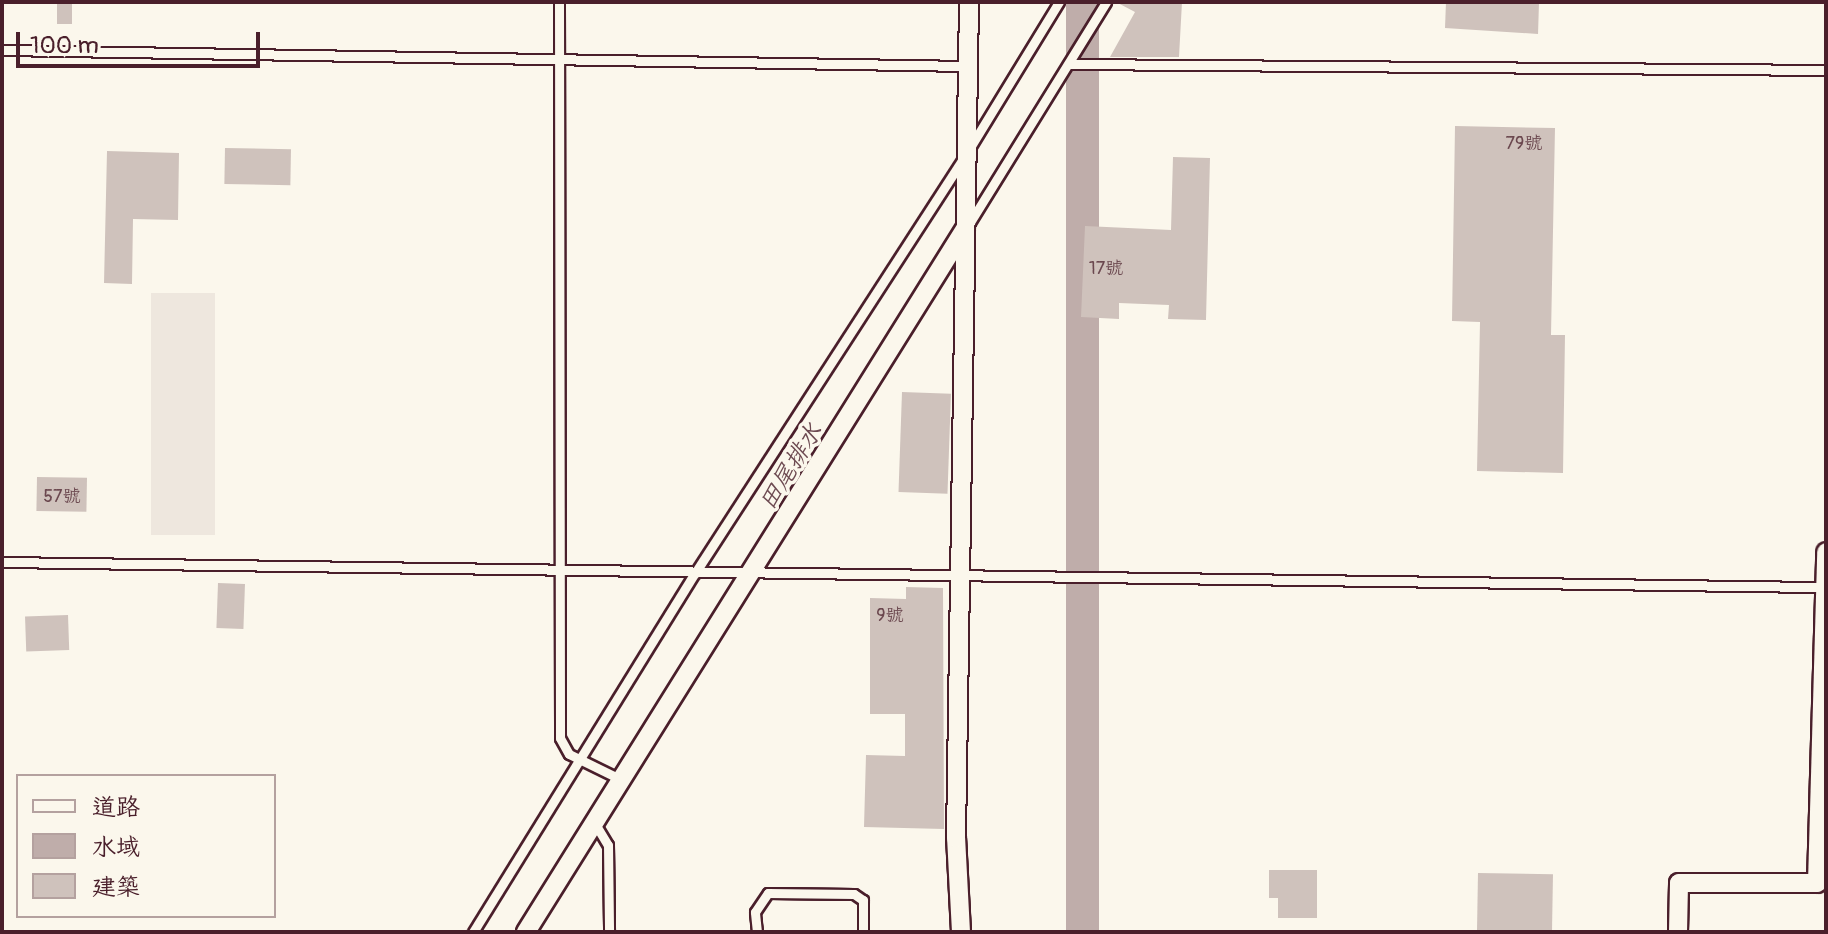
<!DOCTYPE html>
<meta charset="utf-8">
<style>
body{margin:0}
#map{position:relative;width:1828px;height:934px;overflow:hidden;background:#fbf7ec;font-family:Pangolin,"LXGW WenKai TC",sans-serif}
div>[style]{position:absolute}
.built>*{inset:0;background:#eee7de;transform-origin:0 0}
.water>*{inset:0;background:#bfadaa;transform-origin:0 0}
.building>*{inset:0;background:#cfc2bc;transform-origin:0 0}
.roads{filter:drop-shadow(2px 0 #4a1f2b) drop-shadow(-2px 0 #4a1f2b) drop-shadow(0 2px #4a1f2b) drop-shadow(0 -2px #4a1f2b)}
.lane>*{height:9px;margin:-4.5px;padding:0 4.5px;transform-origin:4.5px;border-radius:4.5px;background:#fbf7ec}
.street>*{height:18px;margin:-9px;padding:0 9px;transform-origin:9px;border-radius:9px;background:#fbf7ec}
span{translate:-50% -50%;white-space:nowrap;text-align:center;line-height:1.15;-webkit-text-stroke:7px #fbf7ec;paint-order:stroke}
.number-label{font-size:18px;color:#6b484f}
.number-label span{-webkit-text-stroke-width:0}
.water-label{font-size:24px;color:#6d4a51;font-style:italic}
.frame{position:absolute;inset:0;border:4px solid #4a1f2b;pointer-events:none}
.legend{position:absolute;left:16px;top:774px;width:260px;height:144px;box-sizing:border-box;background:#fbf7ec;border:2px solid #b4a19f;margin:0;padding:10px 14px;list-style:none;font-size:24px;color:#4a1f2b}
.legend li{display:flex;align-items:center;gap:16px;height:40px}
.legend b{width:40px;border:2px solid #b4a19f}
.scale{position:absolute;left:16px;top:32px;width:244px;height:36px;box-sizing:border-box;border:4px solid #4a1f2b;border-top:0;padding-left:10px;font-size:24px;line-height:28px;white-space:nowrap;color:#4a1f2b;-webkit-text-stroke:6px #fbf7ec;paint-order:stroke}
</style>
<div id="map">
<div class="built">
<i style="left:215px;top:293px;width:242px;height:64px;rotate:90deg"></i>
</div>
<div class="water">
<i style="left:1066px;top:2px;width:33px;height:1099px"></i>
</div>
<div class="building">
<i style="left:57px;top:2px;width:15px;height:22px"></i>
<i style="clip-path:polygon(1116px 2px,1182px 2px,1179px 57px,1110px 57px,1135px 12px)"></i>
<i style="clip-path:polygon(1446px 2px,1539px 2px,1538px 34px,1445px 28px)"></i>
<i style="clip-path:polygon(1455px 126px,1555px 128px,1551px 335px,1565px 335px,1563px 473px,1477px 471px,1480px 322px,1452px 321px)"></i>
<i style="left:225px;top:148px;width:66px;height:36px;rotate:1deg"></i>
<i style="clip-path:polygon(107px 151px,179px 153px,178px 220px,133px 219px,132px 284px,104px 283px)"></i>
<i style="clip-path:polygon(1173px 157px,1210px 158px,1206px 320px,1168px 319px,1169px 305px,1119px 303px,1119px 319px,1081px 317px,1085px 226px,1171px 230px)"></i>
<i style="left:902px;top:392px;width:49px;height:100px;rotate:2deg"></i>
<i style="left:37px;top:477px;width:50px;height:34px;rotate:1deg"></i>
<i style="left:218px;top:583px;width:27px;height:45px;rotate:2deg"></i>
<i style="clip-path:polygon(906px 587px,943px 588px,944px 829px,864px 827px,866px 755px,905px 756px,905px 714px,870px 714px,870px 598px,906px 599px)"></i>
<i style="left:68px;top:615px;width:35px;height:43px;rotate:88deg"></i>
<i style="clip-path:polygon(1269px 870px,1317px 870px,1317px 918px,1278px 918px,1278px 898px,1269px 898px)"></i>
<i style="left:1478px;top:873px;width:75px;height:59px;rotate:1deg"></i>
</div>
<div class="roads">
<div class="lane">
<i style="left:559px;top:2px;width:736px;rotate:89.92deg"></i>
<i style="left:560px;top:738px;width:18px;rotate:61deg"></i>
<i style="left:569px;top:754px;width:59px;rotate:26.1deg"></i>
<i style="left:2px;top:50px;width:966px;rotate:0.95deg"></i>
<i style="left:1069px;top:64px;width:757px;rotate:0.45deg"></i>
<i style="left:971px;top:146px;width:169px;rotate:-58.6deg"></i>
<i style="left:969px;top:224px;width:261px;rotate:-58.3deg"></i>
<i style="left:2px;top:562px;width:1824px;rotate:0.79deg"></i>
<i style="left:594px;top:822px;width:27px;rotate:59deg"></i>
<i style="left:608px;top:845px;width:87px;rotate:89.3deg"></i>
<i style="left:473px;top:932px;width:422px;rotate:-58.3deg"></i>
<i style="left:695px;top:573px;width:494px;rotate:-57.1deg"></i>
<i style="left:757px;top:932px;width:20px;rotate:-96deg"></i>
<i style="left:755px;top:912px;width:23px;rotate:-56deg"></i>
<i style="left:768px;top:893px;width:86px;rotate:0.7deg"></i>
<i style="left:854px;top:894px;width:11px;rotate:34deg"></i>
<i style="left:863px;top:900px;width:32px;rotate:90deg"></i>
</div>
<div class="street">
<i style="left:526px;top:932px;width:829px;rotate:-58.02deg"></i>
<i style="left:961px;top:932px;width:94px;rotate:-93deg"></i>
<i style="left:956px;top:838px;width:836px;rotate:-89.11deg"></i>
<i style="left:1678px;top:932px;width:49px;rotate:-88.8deg"></i>
<i style="left:1679px;top:883px;width:138px"></i>
<i style="left:1817px;top:883px;width:331px;rotate:-88.4deg"></i>
</div>
</div>
<div class="number-label">
<span style="left:1524px;top:144px">79號</span>
<span style="left:1106px;top:269px">17號</span>
<span style="left:62px;top:497px">57號</span>
<span style="left:890px;top:616px">9號</span>
</div>
<div class="water-label">
<span style="left:791px;top:467px;rotate:-58deg">田尾排水</span>
</div>
<div class="frame"></div>
<ul class="legend">
<li><b style="height:10px;background:#fbf7ec"></b>道路</li>
<li><b style="height:22px;background:#bfadaa"></b>水域</li>
<li><b style="height:22px;background:#cfc2bc"></b>建築</li>
</ul>
<div class="scale">100 m</div>
</div>
